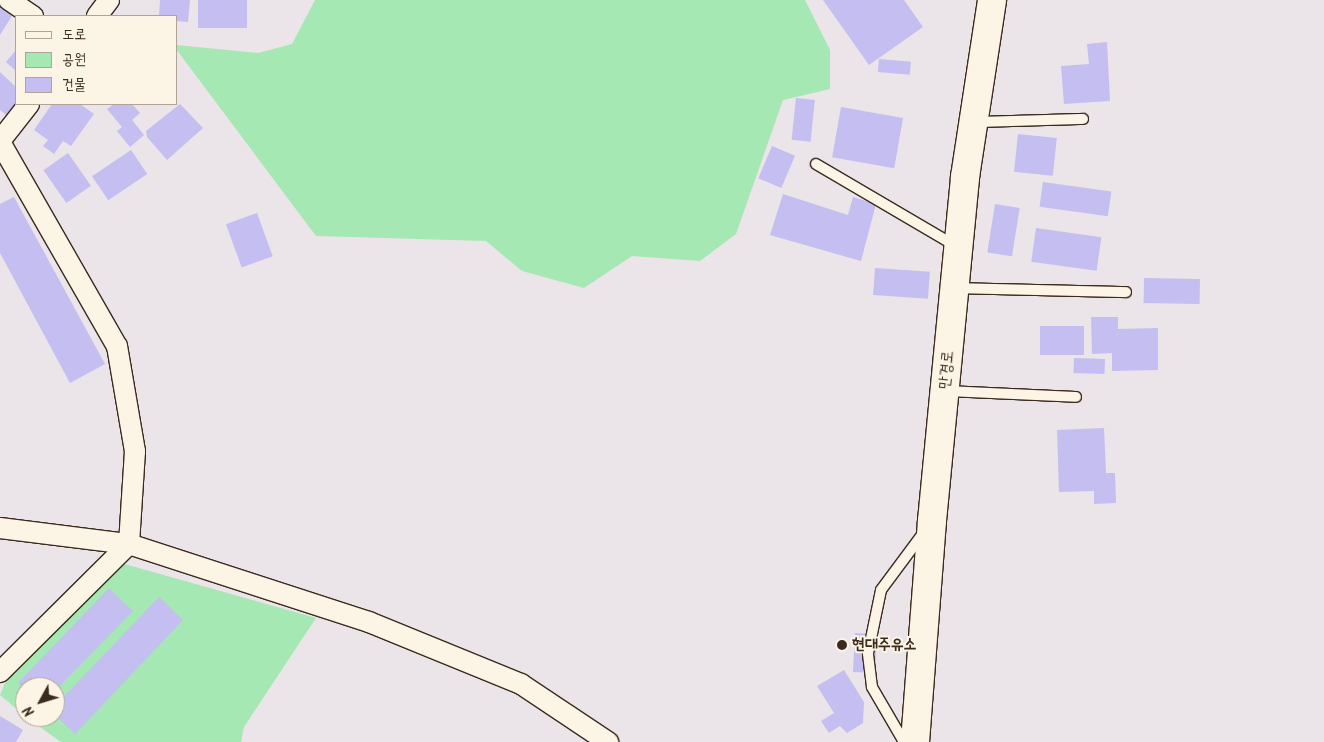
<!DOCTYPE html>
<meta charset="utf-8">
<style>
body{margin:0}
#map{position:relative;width:1324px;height:742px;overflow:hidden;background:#ebe4e9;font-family:Kalam,"Poor Story",sans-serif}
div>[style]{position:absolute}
.green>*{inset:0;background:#a5e8b3}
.building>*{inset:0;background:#c4bef1;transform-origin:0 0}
.roads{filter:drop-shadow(1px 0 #3b2a1e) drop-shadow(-1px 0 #3b2a1e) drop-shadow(0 1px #3b2a1e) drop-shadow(0 -1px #3b2a1e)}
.lane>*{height:10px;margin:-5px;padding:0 5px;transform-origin:5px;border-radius:5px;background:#fcf5e5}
.street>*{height:20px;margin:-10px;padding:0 10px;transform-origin:10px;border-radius:10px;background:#fcf5e5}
.secondary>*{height:28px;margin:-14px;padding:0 14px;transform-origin:14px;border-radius:14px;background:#fcf5e5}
.dots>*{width:14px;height:14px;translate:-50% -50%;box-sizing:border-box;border:2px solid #fcf5e5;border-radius:50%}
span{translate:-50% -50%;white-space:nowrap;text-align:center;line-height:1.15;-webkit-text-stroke:4px #fcf5e5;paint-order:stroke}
.street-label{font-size:16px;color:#3b2a1e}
.poi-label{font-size:16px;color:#3b2a1e;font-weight:700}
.left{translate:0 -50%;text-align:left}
.legend{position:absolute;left:15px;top:15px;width:162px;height:90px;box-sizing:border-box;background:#fcf5e5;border:1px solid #afa495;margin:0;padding:6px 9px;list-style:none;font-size:15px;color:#3b2a1e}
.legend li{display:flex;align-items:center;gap:10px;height:25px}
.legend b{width:25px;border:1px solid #afa495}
.north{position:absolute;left:15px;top:677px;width:50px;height:50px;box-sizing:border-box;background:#fcf5e5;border:1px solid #afa495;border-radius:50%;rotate:231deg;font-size:14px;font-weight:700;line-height:20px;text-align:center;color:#3b2a1e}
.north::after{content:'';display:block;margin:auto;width:18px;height:22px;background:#3b2a1e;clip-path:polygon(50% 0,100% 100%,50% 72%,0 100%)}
</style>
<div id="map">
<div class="green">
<i style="clip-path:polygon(315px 0,805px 0,830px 50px,830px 89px,783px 100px,736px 234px,700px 261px,632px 256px,584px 288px,522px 271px,486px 241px,316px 236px,176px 49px,176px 45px,258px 53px,292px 44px)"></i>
<i style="clip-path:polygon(121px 563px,316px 618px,244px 727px,241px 742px,61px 742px,26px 717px,55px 717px,55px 687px,25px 687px,25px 716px,0 695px,5px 683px)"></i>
</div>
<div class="building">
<i style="clip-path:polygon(160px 0,190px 0,188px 22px,176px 21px,176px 16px,159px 16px)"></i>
<i style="left:198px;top:0;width:49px;height:28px"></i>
<i style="clip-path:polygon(823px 0,904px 0,923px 27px,869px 65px)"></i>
<i style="clip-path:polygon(2px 2px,15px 11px,0 35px,0 4px)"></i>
<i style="clip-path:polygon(1107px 42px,1110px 101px,1064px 104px,1061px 66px,1089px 64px,1087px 44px)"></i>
<i style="clip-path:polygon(16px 50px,16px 71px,6px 62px)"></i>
<i style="left:879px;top:59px;width:32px;height:13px;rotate:5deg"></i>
<i style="clip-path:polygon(0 72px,16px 87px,16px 104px,6px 115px,0 110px)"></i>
<i style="left:796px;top:98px;width:19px;height:42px;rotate:6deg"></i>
<i style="clip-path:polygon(52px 104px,80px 104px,94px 114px,71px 146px,63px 141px,54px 154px,43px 146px,48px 140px,34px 130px)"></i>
<i style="clip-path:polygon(114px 104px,132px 104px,140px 113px,132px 120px,144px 135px,130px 147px,117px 131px,122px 127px,107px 109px)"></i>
<i style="clip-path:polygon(180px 104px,203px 128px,167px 160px,147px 137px,146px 131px)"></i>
<i style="left:841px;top:107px;width:63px;height:51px;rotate:10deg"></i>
<i style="left:1018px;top:134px;width:39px;height:38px;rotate:6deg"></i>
<i style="left:772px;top:146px;width:25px;height:35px;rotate:23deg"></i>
<i style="left:131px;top:150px;width:29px;height:47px;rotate:56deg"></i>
<i style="left:68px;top:153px;width:40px;height:30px;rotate:55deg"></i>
<i style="left:1043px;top:182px;width:69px;height:25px;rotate:8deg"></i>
<i style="clip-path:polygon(783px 194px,848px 215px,853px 197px,876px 204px,861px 261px,770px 235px)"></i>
<i style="clip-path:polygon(14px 197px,105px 364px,70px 383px,0 253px,0 204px)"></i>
<i style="left:995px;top:204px;width:25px;height:49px;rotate:9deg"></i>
<i style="left:257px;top:213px;width:46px;height:33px;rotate:70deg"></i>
<i style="left:1036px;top:228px;width:66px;height:34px;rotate:8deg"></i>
<i style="left:875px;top:268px;width:55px;height:27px;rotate:4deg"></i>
<i style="left:1144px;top:278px;width:56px;height:25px;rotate:1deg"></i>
<i style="clip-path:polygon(1091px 317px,1118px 317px,1118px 329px,1158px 328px,1158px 370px,1112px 371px,1112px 353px,1092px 354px)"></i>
<i style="left:1040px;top:326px;width:44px;height:29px"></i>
<i style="left:1074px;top:358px;width:31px;height:15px;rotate:2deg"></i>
<i style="clip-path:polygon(1104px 428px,1106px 473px,1115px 473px,1116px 503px,1094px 504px,1094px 491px,1059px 492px,1057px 430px)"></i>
<i style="clip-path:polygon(109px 588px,133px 611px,55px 691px,55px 687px,25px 687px,25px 690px,18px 683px)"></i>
<i style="clip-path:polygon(159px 597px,183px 620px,75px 734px,55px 715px,55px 706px)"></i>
<i style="left:855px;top:633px;width:22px;height:39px;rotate:3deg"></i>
<i style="clip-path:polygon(844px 670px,864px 702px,863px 723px,847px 733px,840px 726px,829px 733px,821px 721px,834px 713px,817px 686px)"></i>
<i style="clip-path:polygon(0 716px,23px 730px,16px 742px,0 742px)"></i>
</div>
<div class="roads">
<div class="lane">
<i style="left:975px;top:122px;width:108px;rotate:-1.6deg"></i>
<i style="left:816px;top:164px;width:162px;rotate:30.4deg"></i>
<i style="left:957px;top:288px;width:169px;rotate:1.4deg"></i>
<i style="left:946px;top:391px;width:130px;rotate:2.6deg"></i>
<i style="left:904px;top:742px;width:64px;rotate:-120.2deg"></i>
<i style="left:872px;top:687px;width:34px;rotate:-97deg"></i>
<i style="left:868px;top:653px;width:64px;rotate:-78.3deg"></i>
<i style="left:881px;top:590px;width:72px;rotate:-53.4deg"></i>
</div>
<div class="street">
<i style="left:9px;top:0;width:29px;rotate:34deg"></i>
<i style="left:97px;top:16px;width:20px;rotate:-53deg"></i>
<i style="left:0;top:141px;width:47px;rotate:-51.9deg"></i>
<i style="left:0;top:142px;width:235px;rotate:60.2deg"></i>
<i style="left:117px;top:346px;width:107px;rotate:80.3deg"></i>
<i style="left:135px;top:451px;width:93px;rotate:93.7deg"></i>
<i style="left:129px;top:544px;width:182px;rotate:135.2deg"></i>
<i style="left:0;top:528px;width:130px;rotate:7.1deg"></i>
<i style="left:129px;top:544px;width:252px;rotate:18deg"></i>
<i style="left:369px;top:622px;width:164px;rotate:22.2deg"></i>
<i style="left:521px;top:684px;width:105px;rotate:33.7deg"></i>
</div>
<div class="secondary">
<i style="left:915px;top:742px;width:222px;rotate:-85.6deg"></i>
<i style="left:932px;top:521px;width:346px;rotate:-84.5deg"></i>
<i style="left:965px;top:177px;width:179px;rotate:-81.3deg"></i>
</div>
</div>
<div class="dots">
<i style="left:842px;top:645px;background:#3b2a1e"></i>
</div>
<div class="street-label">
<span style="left:947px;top:370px;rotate:-84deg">만경로</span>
</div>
<div class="poi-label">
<span class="left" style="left:852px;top:645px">현대주유소</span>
</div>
<ul class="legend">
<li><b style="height:6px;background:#fcf5e5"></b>도로</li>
<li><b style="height:14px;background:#a5e8b3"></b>공원</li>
<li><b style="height:14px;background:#c4bef1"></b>건물</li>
</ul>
<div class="north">N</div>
</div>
